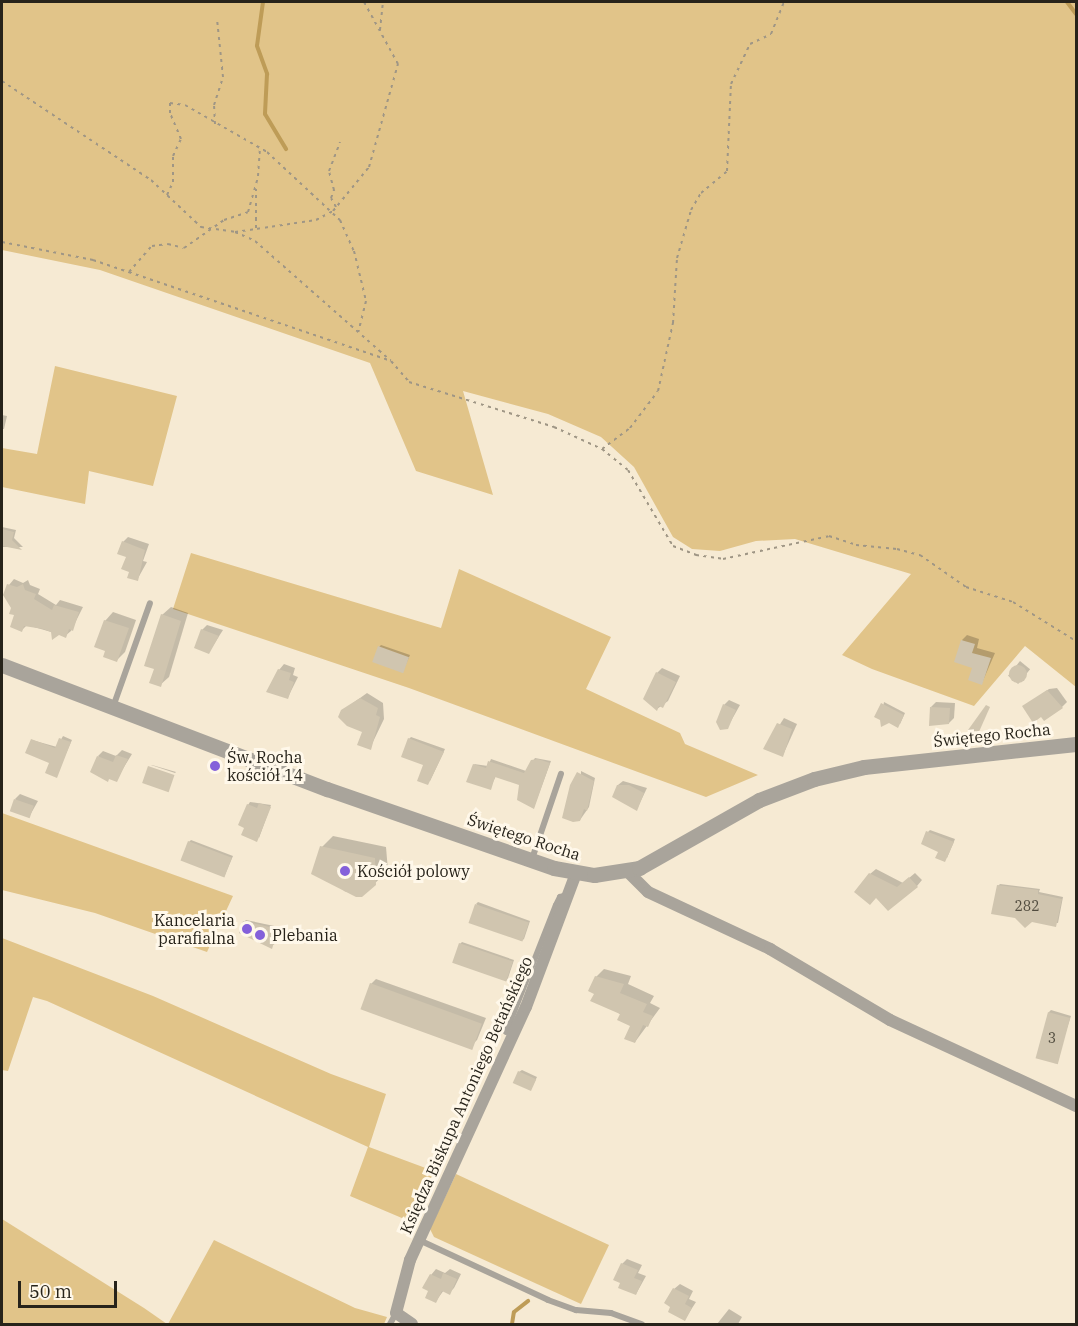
<!DOCTYPE html>
<meta charset="utf-8">
<style>
body{margin:0}
#map{position:relative;width:1078px;height:1326px;overflow:hidden;background:#f6ead3;font-family:"IBM Plex Serif",serif}
div>[style]{position:absolute}
.green>*{inset:0;background:#e1c489}
.shadow>*{inset:0;background:#0003;transform-origin:0 0}
.stream>*{height:4px;margin:-2px;padding:0 2px;transform-origin:2px;border-radius:2px;background:#be9c57}
.building>*{inset:0;background:#d0c5af;transform-origin:0 0}
.round{border-radius:50%}
.path>*{height:2px;margin-top:-1px;transform-origin:0;background:repeating-linear-gradient(90deg,#9f9685 0 3px,transparent 0 7.5px)}
.service>*{height:6px;margin:-3px;padding:0 3px;transform-origin:3px;border-radius:3px;background:#a9a49b}
.minor>*{height:12px;margin:-6px;padding:0 6px;transform-origin:6px;border-radius:6px;background:#a9a49b}
.tertiary>*{height:15px;margin:-7.5px;padding:0 7.5px;transform-origin:7.5px;border-radius:7.5px;background:#a9a49b}
.dots>*{width:16px;height:16px;translate:-50% -50%;box-sizing:border-box;border:3px solid #fff8ea;border-radius:50%}
span{translate:-50% -50%;white-space:nowrap;text-align:center;line-height:1.15;-webkit-text-stroke:6px #fff8ea;paint-order:stroke}
.number-label{font-size:14px;color:#514c3f}
.number-label span{-webkit-text-stroke-width:0}
.street-label{font-size:16px;color:#27231a}
.poi-label{font-size:16px;color:#27231a}
.left{translate:0 -50%;text-align:left}
.right{translate:-100% -50%;text-align:right}
.frame{position:absolute;inset:0;border:3px solid #27231a;pointer-events:none}
.scale{position:absolute;left:18px;top:1281px;width:99px;height:27px;box-sizing:border-box;border:3px solid #27231a;border-top:0;padding-left:8px;font-size:18px;line-height:21px;white-space:nowrap;color:#27231a;-webkit-text-stroke:4px #fff8ea;paint-order:stroke}
</style>
<div id="map">
<div class="green">
<i style="clip-path:polygon(2px 2px,1076px 2px,1076px 687px,1025px 646px,974px 706px,872px 669px,842px 655px,911px 574px,795px 539px,756px 541px,720px 551px,692px 549px,673px 537px,634px 467px,601px 437px,548px 414px,463px 391px,493px 495px,416px 471px,370px 363px,100px 270px,2px 250px)"></i>
<i style="clip-path:polygon(55px 366px,177px 396px,153px 486px,89px 471px,85px 504px,2px 487px,2px 448px,37px 454px)"></i>
<i style="clip-path:polygon(191px 553px,441px 628px,459px 569px,611px 637px,586px 689px,680px 733px,685px 744px,758px 775px,706px 797px,409px 688px,173px 609px)"></i>
<i style="clip-path:polygon(2px 813px,233px 896px,207px 952px,95px 913px,2px 890px)"></i>
<i style="clip-path:polygon(2px 938px,153px 996px,331px 1074px,386px 1094px,369px 1147px,439px 1173px,416px 1224px,350px 1196px,368px 1147px,47px 1001px,33px 997px,8px 1071px,2px 1070px)"></i>
<i style="clip-path:polygon(456px 1174px,609px 1245px,581px 1304px,434px 1237px,430px 1229px)"></i>
<i style="clip-path:polygon(2px 1219px,144px 1308px,167px 1324px,2px 1324px)"></i>
<i style="clip-path:polygon(214px 1240px,355px 1308px,387px 1317px,384px 1324px,168px 1324px)"></i>
</div>
<div class="shadow">
<i style="clip-path:polygon(2px 415px,7px 416px,4px 429px,2px 429px)"></i>
<i style="clip-path:polygon(2px 527px,16px 530px,14px 538px,23px 547px,2px 547px)"></i>
<i style="clip-path:polygon(128px 537px,149px 544px,143px 561px,147px 562px,137px 580px,123px 542px)"></i>
<i style="clip-path:polygon(14px 579px,23px 583px,28px 580px,30px 585px,40px 589px,38px 594px,56px 605px,60px 600px,83px 607px,71px 631px,65px 636px,27px 625px,22px 630px,9px 585px)"></i>
<i style="clip-path:polygon(171px 607px,188px 613px,169px 677px,160px 685px,156px 668px,162px 615px)"></i>
<i style="clip-path:polygon(113px 612px,136px 620px,125px 652px,117px 660px,105px 621px)"></i>
<i style="clip-path:polygon(207px 625px,223px 630px,209px 652px,202px 630px)"></i>
<i style="clip-path:polygon(967px 635px,979px 639px,977px 648px,995px 653px,982px 683px,962px 640px)"></i>
<i style="clip-path:polygon(381px 645px,410px 655px,403px 671px,379px 647px)"></i>
<i style="left:1020px;top:661px;width:13px;height:19px;rotate:39deg"></i>
<i style="clip-path:polygon(284px 664px,295px 668px,293px 675px,298px 677px,288px 697px,279px 670px)"></i>
<i style="clip-path:polygon(662px 668px,680px 676px,668px 701px,657px 709px,657px 673px)"></i>
<i style="clip-path:polygon(1057px 688px,1067px 702px,1062px 707px,1024px 707px,1049px 689px)"></i>
<i style="clip-path:polygon(367px 693px,383px 703px,384px 719px,370px 748px,364px 731px,342px 711px)"></i>
<i style="clip-path:polygon(729px 700px,740px 705px,727px 728px,724px 705px)"></i>
<i style="clip-path:polygon(884px 702px,905px 713px,900px 724px,881px 719px)"></i>
<i style="clip-path:polygon(936px 702px,955px 703px,954px 718px,949px 723px,931px 707px)"></i>
<i style="clip-path:polygon(784px 718px,797px 724px,783px 755px,765px 748px)"></i>
<i style="clip-path:polygon(63px 736px,72px 740px,56px 776px,51px 762px,32px 740px,57px 747px)"></i>
<i style="clip-path:polygon(411px 737px,445px 749px,430px 781px,425px 764px,409px 739px)"></i>
<i style="clip-path:polygon(122px 750px,132px 754px,116px 780px,98px 756px,103px 751px,116px 756px)"></i>
<i style="clip-path:polygon(535px 758px,551px 761px,534px 807px,521px 784px,496px 776px,490px 788px,474px 764px,488px 766px,491px 759px,526px 771px)"></i>
<i style="clip-path:polygon(151px 765px,152px 765px,176px 772px,175px 773px)"></i>
<i style="clip-path:polygon(581px 771px,595px 778px,589px 807px,580px 820px)"></i>
<i style="clip-path:polygon(623px 781px,647px 788px,637px 809px,618px 785px)"></i>
<i style="clip-path:polygon(20px 794px,38px 801px,29px 817px,15px 799px)"></i>
<i style="clip-path:polygon(250px 802px,271px 805px,259px 838px,248px 805px)"></i>
<i style="clip-path:polygon(930px 830px,955px 839px,947px 858px,928px 832px)"></i>
<i style="clip-path:polygon(333px 836px,386px 847px,388px 871px,361px 896px,344px 891px,322px 847px)"></i>
<i style="clip-path:polygon(191px 840px,233px 856px,224px 877px,189px 842px)"></i>
<i style="clip-path:polygon(876px 869px,903px 883px,915px 873px,922px 880px,917px 886px,876px 896px,870px 874px)"></i>
<i style="clip-path:polygon(1000px 884px,1040px 889px,1039px 892px,1063px 897px,1058px 923px,1032px 921px,998px 886px)"></i>
<i style="clip-path:polygon(478px 902px,530px 921px,524px 939px,521px 941px,476px 904px)"></i>
<i style="clip-path:polygon(246px 920px,279px 927px,274px 945px,244px 922px)"></i>
<i style="clip-path:polygon(462px 942px,514px 960px,508px 978px,506px 981px,460px 944px)"></i>
<i style="clip-path:polygon(604px 969px,631px 976px,628px 984px,654px 996px,650px 1003px,660px 1008px,635px 1042px,632px 1025px,596px 993px,596px 977px)"></i>
<i style="clip-path:polygon(376px 979px,486px 1018px,477px 1040px,472px 1045px,371px 984px)"></i>
<i style="clip-path:polygon(1051px 1010px,1071px 1016px,1055px 1064px,1049px 1012px)"></i>
<i style="clip-path:polygon(522px 1070px,537px 1077px,531px 1089px,519px 1072px)"></i>
<i style="clip-path:polygon(627px 1259px,642px 1265px,638px 1273px,646px 1276px,636px 1294px,622px 1264px)"></i>
<i style="clip-path:polygon(436px 1269px,445px 1273px,450px 1269px,461px 1274px,454px 1288px,449px 1293px,444px 1290px,436px 1301px,431px 1275px)"></i>
<i style="clip-path:polygon(680px 1284px,693px 1291px,689px 1299px,696px 1302px,685px 1319px,674px 1289px)"></i>
<i style="clip-path:polygon(729px 1309px,742px 1317px,738px 1324px,717px 1324px)"></i>
</div>
<div class="stream">
<i style="left:263px;top:2px;width:44px;rotate:97.8deg"></i>
<i style="left:257px;top:46px;width:30px;rotate:70deg"></i>
<i style="left:267px;top:74px;width:40px;rotate:92.9deg"></i>
<i style="left:265px;top:114px;width:41px;rotate:59deg"></i>
<i style="left:1067px;top:2px;width:15px;rotate:53deg"></i>
<i style="left:512px;top:1324px;width:12px;rotate:-81deg"></i>
<i style="left:514px;top:1312px;width:18px;rotate:-38deg"></i>
</div>
<div class="building">
<i style="clip-path:polygon(2px 529px,14px 532px,12px 540px,22px 550px,2px 546px)"></i>
<i style="clip-path:polygon(122px 541px,145px 550px,138px 581px,127px 578px,129px 572px,121px 569px,126px 557px,117px 554px)"></i>
<i style="clip-path:polygon(7px 584px,17px 587px,23px 584px,25px 590px,36px 594px,34px 599px,52px 610px,54px 605px,79px 612px,73px 631px,69px 629px,66px 638px,59px 635px,52px 640px,51px 632px,43px 629px,24px 626px,22px 632px,10px 627px,14px 615px,9px 614px,11px 608px,3px 595px)"></i>
<i style="clip-path:polygon(161px 614px,181px 621px,161px 687px,149px 683px,154px 669px,144px 666px)"></i>
<i style="clip-path:polygon(104px 620px,129px 628px,117px 662px,103px 657px,105px 651px,94px 647px)"></i>
<i style="clip-path:polygon(201px 629px,219px 636px,209px 654px,194px 648px)"></i>
<i style="clip-path:polygon(961px 640px,975px 644px,972px 653px,991px 658px,982px 685px,968px 680px,972px 668px,954px 662px)"></i>
<i style="left:378px;top:646px;width:33px;height:17px;rotate:20deg"></i>
<i class="round" style="left:1009px;top:665px;width:18px;height:18px"></i>
<i style="clip-path:polygon(278px 669px,291px 673px,289px 680px,294px 682px,288px 699px,266px 692px)"></i>
<i style="clip-path:polygon(656px 672px,676px 682px,663px 708px,659px 706px,657px 711px,643px 699px)"></i>
<i style="clip-path:polygon(1047px 690px,1063px 708px,1044px 721px,1041px 717px,1033px 723px,1022px 706px)"></i>
<i style="clip-path:polygon(360px 698px,378px 708px,376px 715px,380px 717px,371px 750px,357px 745px,362px 732px,347px 726px,338px 717px,341px 710px)"></i>
<i style="clip-path:polygon(881px 703px,904px 715px,898px 728px,889px 723px,881px 727px,880px 720px,874px 717px)"></i>
<i style="clip-path:polygon(723px 704px,736px 710px,728px 729px,720px 730px,716px 722px)"></i>
<i style="clip-path:polygon(986px 705px,990px 707px,978px 734px,968px 730px)"></i>
<i style="clip-path:polygon(930px 707px,950px 708px,949px 724px,929px 726px)"></i>
<i style="clip-path:polygon(777px 723px,792px 729px,783px 757px,763px 749px)"></i>
<i style="clip-path:polygon(59px 738px,71px 742px,57px 778px,45px 773px,49px 763px,25px 753px,31px 739px,55px 748px)"></i>
<i style="clip-path:polygon(408px 738px,444px 752px,428px 785px,417px 781px,423px 765px,401px 757px)"></i>
<i style="clip-path:polygon(116px 755px,128px 759px,117px 782px,109px 779px,108px 782px,90px 772px,97px 756px,113px 762px)"></i>
<i style="clip-path:polygon(538px 759px,550px 763px,534px 809px,517px 800px,519px 785px,495px 777px,491px 790px,466px 782px,473px 764px,486px 768px,488px 761px,524px 773px,531px 760px)"></i>
<i style="left:148px;top:766px;width:28px;height:18px;rotate:19deg"></i>
<i style="clip-path:polygon(577px 772px,594px 781px,587px 811px,584px 809px,580px 821px,573px 822px,562px 818px,570px 785px)"></i>
<i style="clip-path:polygon(617px 785px,629px 785px,644px 793px,637px 811px,612px 797px)"></i>
<i style="left:14px;top:799px;width:21px;height:13px;rotate:19deg"></i>
<i style="clip-path:polygon(259px 803px,271px 807px,257px 842px,241px 835px,244px 828px,238px 825px,247px 804px,257px 808px)"></i>
<i style="clip-path:polygon(926px 831px,954px 842px,945px 862px,935px 858px,938px 852px,921px 844px)"></i>
<i style="left:188px;top:841px;width:47px;height:21px;rotate:21deg"></i>
<i style="clip-path:polygon(320px 846px,375px 858px,376px 885px,362px 897px,356px 897px,311px 874px)"></i>
<i style="clip-path:polygon(869px 873px,897px 887px,909px 877px,918px 887px,888px 911px,876px 898px,870px 905px,854px 892px)"></i>
<i style="clip-path:polygon(997px 885px,1038px 890px,1038px 894px,1062px 899px,1056px 927px,1032px 922px,1025px 928px,1015px 918px,991px 914px)"></i>
<i style="left:475px;top:904px;width:57px;height:20px;rotate:19deg"></i>
<i style="clip-path:polygon(243px 921px,278px 929px,272px 949px,239px 933px)"></i>
<i style="left:459px;top:943px;width:57px;height:21px;rotate:19deg"></i>
<i style="clip-path:polygon(595px 976px,624px 984px,620px 993px,647px 1004px,643px 1012px,653px 1016px,648px 1027px,643px 1025px,635px 1043px,624px 1039px,630px 1026px,617px 1020px,620px 1014px,590px 1001px,594px 994px,588px 991px)"></i>
<i style="left:370px;top:983px;width:119px;height:28px;rotate:20deg"></i>
<i style="left:1048px;top:1012px;width:23px;height:48px;rotate:15deg"></i>
<i style="left:518px;top:1071px;width:20px;height:13px;rotate:24deg"></i>
<i style="clip-path:polygon(621px 1263px,638px 1270px,634px 1278px,642px 1281px,636px 1295px,618px 1288px,620px 1283px,613px 1280px)"></i>
<i style="clip-path:polygon(443px 1273px,457px 1279px,450px 1295px,442px 1291px,436px 1303px,425px 1298px,428px 1291px,422px 1288px,430px 1274px,441px 1279px)"></i>
<i style="clip-path:polygon(673px 1288px,689px 1296px,685px 1304px,692px 1308px,685px 1321px,668px 1312px,670px 1307px,664px 1303px)"></i>
</div>
<div class="path">
<i style="left:380px;top:30px;width:28px;rotate:-84deg"></i>
<i style="left:2px;top:81px;width:179px;rotate:33.6deg"></i>
<i style="left:151px;top:180px;width:69px;rotate:43.2deg"></i>
<i style="left:201px;top:227px;width:34px;rotate:8deg"></i>
<i style="left:235px;top:232px;width:22px;rotate:24deg"></i>
<i style="left:255px;top:241px;width:181px;rotate:41.4deg"></i>
<i style="left:391px;top:361px;width:28px;rotate:49deg"></i>
<i style="left:409px;top:382px;width:152px;rotate:17.2deg"></i>
<i style="left:554px;top:427px;width:53px;rotate:24.6deg"></i>
<i style="left:602px;top:449px;width:33px;rotate:39deg"></i>
<i style="left:628px;top:470px;width:88px;rotate:59.4deg"></i>
<i style="left:673px;top:546px;width:25px;rotate:21deg"></i>
<i style="left:696px;top:555px;width:27px;rotate:8deg"></i>
<i style="left:723px;top:559px;width:108px;rotate:-12.2deg"></i>
<i style="left:829px;top:536px;width:28px;rotate:18deg"></i>
<i style="left:856px;top:545px;width:41px;rotate:5.6deg"></i>
<i style="left:897px;top:549px;width:24px;rotate:15deg"></i>
<i style="left:920px;top:555px;width:56px;rotate:34.8deg"></i>
<i style="left:966px;top:587px;width:49px;rotate:17.7deg"></i>
<i style="left:1013px;top:602px;width:74px;rotate:31.8deg"></i>
<i style="left:215px;top:124px;width:19px;rotate:-93deg"></i>
<i style="left:214px;top:105px;width:29px;rotate:-72deg"></i>
<i style="left:223px;top:77px;width:58px;rotate:-95.9deg"></i>
<i style="left:167px;top:195px;width:14px;rotate:-65deg"></i>
<i style="left:173px;top:182px;width:26px;rotate:-90deg"></i>
<i style="left:173px;top:156px;width:19px;rotate:-65deg"></i>
<i style="left:181px;top:139px;width:28px;rotate:-113deg"></i>
<i style="left:170px;top:113px;width:10px;rotate:-90deg"></i>
<i style="left:170px;top:103px;width:15px;rotate:8deg"></i>
<i style="left:185px;top:105px;width:95px;rotate:29.8deg"></i>
<i style="left:267px;top:152px;width:100px;rotate:43deg"></i>
<i style="left:340px;top:220px;width:34px;rotate:66deg"></i>
<i style="left:354px;top:251px;width:51px;rotate:76.5deg"></i>
<i style="left:366px;top:301px;width:32px;rotate:104deg"></i>
<i style="left:336px;top:207px;width:10px;rotate:-119deg"></i>
<i style="left:331px;top:198px;width:9px;rotate:-69deg"></i>
<i style="left:334px;top:190px;width:20px;rotate:-105deg"></i>
<i style="left:329px;top:171px;width:31px;rotate:-69deg"></i>
<i style="left:256px;top:228px;width:39px;rotate:-90deg"></i>
<i style="left:235px;top:232px;width:82px;rotate:-8.4deg"></i>
<i style="left:316px;top:220px;width:19px;rotate:-28deg"></i>
<i style="left:333px;top:211px;width:57px;rotate:-50.7deg"></i>
<i style="left:369px;top:167px;width:107px;rotate:-74.3deg"></i>
<i style="left:398px;top:64px;width:71px;rotate:-118.7deg"></i>
<i style="left:2px;top:242px;width:93px;rotate:11.2deg"></i>
<i style="left:93px;top:260px;width:311px;rotate:18.7deg"></i>
<i style="left:129px;top:272px;width:35px;rotate:-49deg"></i>
<i style="left:152px;top:246px;width:16px;rotate:-7deg"></i>
<i style="left:168px;top:244px;width:16px;rotate:14deg"></i>
<i style="left:184px;top:248px;width:49px;rotate:-35deg"></i>
<i style="left:224px;top:220px;width:25px;rotate:-18deg"></i>
<i style="left:248px;top:212px;width:37px;rotate:-74deg"></i>
<i style="left:258px;top:176px;width:27px;rotate:-86deg"></i>
<i style="left:602px;top:449px;width:35px;rotate:-37deg"></i>
<i style="left:630px;top:428px;width:46px;rotate:-52.9deg"></i>
<i style="left:658px;top:391px;width:70px;rotate:-77.6deg"></i>
<i style="left:673px;top:323px;width:65px;rotate:-86.5deg"></i>
<i style="left:677px;top:258px;width:50px;rotate:-73.7deg"></i>
<i style="left:691px;top:210px;width:20px;rotate:-60deg"></i>
<i style="left:701px;top:193px;width:34px;rotate:-40deg"></i>
<i style="left:727px;top:171px;width:87px;rotate:-87.4deg"></i>
<i style="left:731px;top:84px;width:44px;rotate:-64.6deg"></i>
<i style="left:750px;top:44px;width:23px;rotate:-25deg"></i>
<i style="left:771px;top:34px;width:35px;rotate:-68deg"></i>
</div>
<div class="service">
<i style="left:113px;top:707px;width:110px;rotate:-70.4deg"></i>
<i style="left:532px;top:859px;width:90px;rotate:-71.2deg"></i>
<i style="left:506px;top:1032px;width:136px;rotate:-68.5deg"></i>
<i style="left:556px;top:905px;width:9px;rotate:-63deg"></i>
<i style="left:560px;top:897px;width:9px;rotate:-18deg"></i>
<i style="left:419px;top:1240px;width:142px;rotate:24.9deg"></i>
<i style="left:548px;top:1300px;width:30px;rotate:20deg"></i>
<i style="left:576px;top:1310px;width:35px;rotate:5deg"></i>
<i style="left:611px;top:1313px;width:33px;rotate:20deg"></i>
<i style="left:390px;top:1324px;width:13px;rotate:-61deg"></i>
</div>
<div class="minor">
<i style="left:628px;top:872px;width:28px;rotate:45deg"></i>
<i style="left:648px;top:892px;width:135px;rotate:25deg"></i>
<i style="left:770px;top:949px;width:139px;rotate:30.6deg"></i>
<i style="left:890px;top:1020px;width:205px;rotate:24.8deg"></i>
<i style="left:412px;top:1324px;width:19px;rotate:-145deg"></i>
<i style="left:396px;top:1313px;width:55px;rotate:-75.2deg"></i>
<i style="left:410px;top:1260px;width:278px;rotate:-65.4deg"></i>
<i style="left:526px;top:1007px;width:143px;rotate:-69.5deg"></i>
</div>
<div class="tertiary">
<i style="left:2px;top:665px;width:348px;rotate:20.9deg"></i>
<i style="left:327px;top:789px;width:240px;rotate:19.2deg"></i>
<i style="left:554px;top:868px;width:41px;rotate:9.9deg"></i>
<i style="left:594px;top:875px;width:46px;rotate:-8.8deg"></i>
<i style="left:639px;top:868px;width:138px;rotate:-29.5deg"></i>
<i style="left:759px;top:800px;width:59px;rotate:-20.9deg"></i>
<i style="left:814px;top:779px;width:51px;rotate:-13.5deg"></i>
<i style="left:864px;top:767px;width:213px;rotate:-6.2deg"></i>
</div>
<div class="dots">
<i style="left:215px;top:766px;background:#8460da"></i>
<i style="left:345px;top:871px;background:#8460da"></i>
<i style="left:247px;top:929px;background:#8460da"></i>
<i style="left:260px;top:935px;background:#8460da"></i>
</div>
<div class="number-label">
<span style="left:1027px;top:906px">282</span>
<span style="left:1052px;top:1038px">3</span>
</div>
<div class="street-label">
<span style="left:992px;top:735px;rotate:-6deg">Świętego Rocha</span>
<span style="left:524px;top:837px;rotate:18deg">Świętego Rocha</span>
<span style="left:466px;top:1095px;rotate:-66deg">Księdza Biskupa Antoniego Betańskiego</span>
</div>
<div class="poi-label">
<span class="left" style="left:227px;top:766px">Św. Rocha<br>kościół 14</span>
<span class="left" style="left:357px;top:871px">Kościół polowy</span>
<span class="right" style="left:235px;top:929px">Kancelaria<br>parafialna</span>
<span class="left" style="left:272px;top:935px">Plebania</span>
</div>
<div class="frame"></div>
<div class="scale">50 m</div>
</div>
